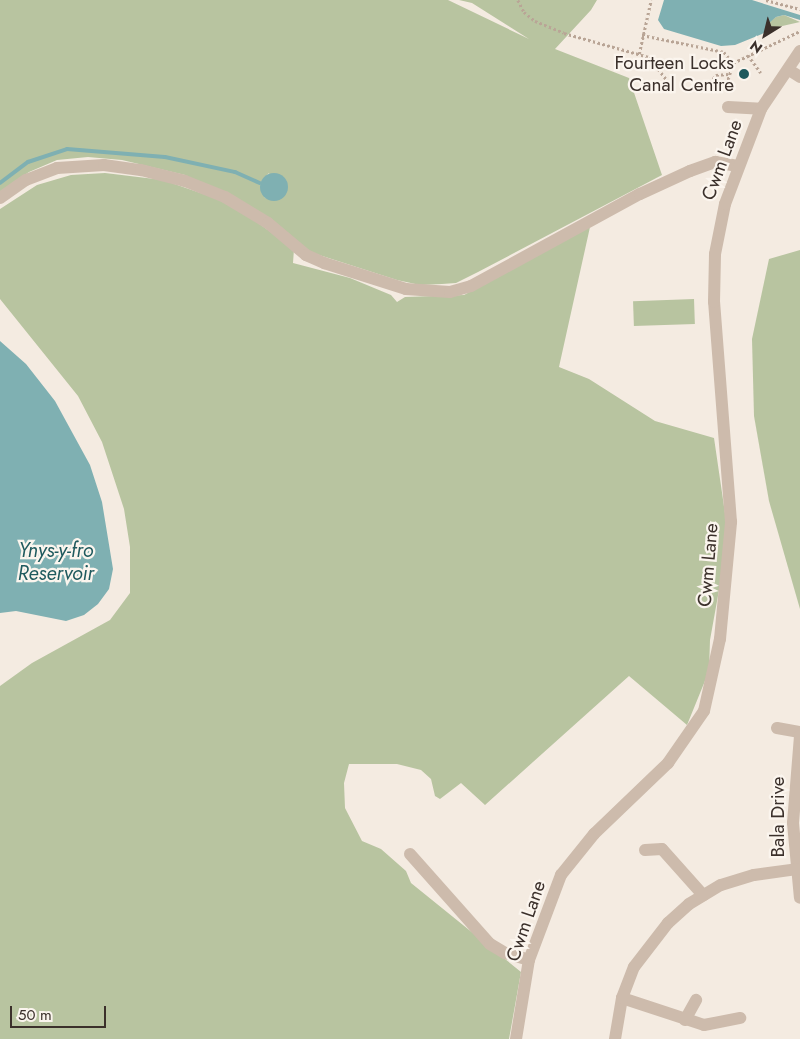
<!DOCTYPE html>
<style>
body{margin:0}
#map{position:relative;width:800px;height:1039px;overflow:hidden;background:#f4ebe1;font-family:Jost,sans-serif}
div>[style]{position:absolute}
.green>*{inset:0;background:#b8c4a0;transform-origin:0 0}
.water>*{inset:0;background:#7fb0b2}
.round{border-radius:50%}
.stream>*{height:4px;margin:-2px;padding:0 2px;transform-origin:2px;border-radius:2px;background:#7fb0b2}
.path>*{height:2.5px;margin-top:-1.25px;transform-origin:0;background:repeating-linear-gradient(90deg,#b9a596 0 2.5px,transparent 0 5px)}
.minor>*{height:12px;margin:-6px;padding:0 6px;transform-origin:6px;border-radius:6px;background:#cdbbac}
.dots>*{width:14px;height:14px;translate:-50% -50%;box-sizing:border-box;border:2px solid #fbf5ee;border-radius:50%}
span{translate:-50% -50%;white-space:nowrap;text-align:center;line-height:1.15;-webkit-text-stroke:4.5px #fbf5ee;paint-order:stroke}
.poi-label{font-size:19px;color:#3b302b}
.right{translate:-100% -50%;text-align:right}
.street-label{font-size:19px;color:#3b302b}
.water-label{font-size:20px;color:#1f5a5e;font-style:italic}
.north{position:absolute;left:740px;top:10px;width:50px;height:50px;-webkit-text-stroke:4px #fbf5ee;paint-order:stroke;rotate:216deg;font-size:14px;font-weight:700;line-height:20px;text-align:center;color:#3b302b}
.north::after{content:'';display:block;margin:auto;width:18px;height:22px;background:#3b302b;clip-path:polygon(50% 0,100% 100%,50% 72%,0 100%)}
.scale{position:absolute;left:10px;top:1006px;width:96px;height:22px;box-sizing:border-box;border:2px solid #3b302b;border-top:0;padding-left:6px;font-size:15px;line-height:18px;white-space:nowrap;color:#3b302b;-webkit-text-stroke:4px #fbf5ee;paint-order:stroke}
</style>
<div id="map">
<div class="green">
<i style="clip-path:polygon(evenodd,0 0,448px 0,529px 39px,472px 3px,459px 0,597px 0,591px 10px,555px 49px,629px 78px,662px 175px,478px 272px,456px 283px,442px 284px,420px 285px,397px 280px,313px 253px,185px 175px,122px 160px,88px 157px,57px 160px,29px 172px,0 192px,0 0,269px 173px,277px 200px,265px 198px,260px 183px,269px 173px)"></i>
<i style="clip-path:polygon(784px 15px,800px 22px,769px 29px,767px 24px,776px 17px)"></i>
<i style="clip-path:polygon(105px 173px,163px 180px,232px 204px,294px 249px,293px 263px,350px 278px,391px 295px,397px 302px,405px 297px,464px 295px,590px 227px,559px 367px,589px 379px,655px 421px,714px 438px,726px 520px,721px 579px,710px 640px,709px 671px,687px 725px,629px 676px,485px 805px,461px 783px,440px 799px,435px 796px,431px 779px,421px 770px,397px 764px,349px 764px,344px 783px,345px 808px,362px 841px,381px 849px,406px 871px,411px 883px,521px 972px,509px 1039px,0 1039px,0 686px,32px 663px,110px 620px,130px 593px,130px 547px,124px 509px,102px 442px,78px 396px,0 299px,0 209px,37px 185px,71px 175px)"></i>
<i style="clip-path:polygon(800px 250px,800px 609px,769px 501px,754px 416px,752px 339px,769px 259px)"></i>
<i style="left:694px;top:299px;width:25px;height:61px;rotate:88deg"></i>
</div>
<div class="water">
<i style="clip-path:polygon(664px 0,752px 0,800px 15px,800px 20px,784px 15px,776px 17px,768px 24px,769px 29px,762px 34px,735px 45px,721px 46px,664px 29px,658px 20px)"></i>
<i class="round" style="left:260px;top:173px;width:28px;height:28px"></i>
<i style="clip-path:polygon(0 341px,26px 364px,55px 401px,90px 465px,102px 502px,113px 569px,109px 589px,98px 604px,84px 615px,66px 621px,16px 611px,0 613px)"></i>
</div>
<div class="stream">
<i style="left:0;top:183px;width:35px;rotate:-37deg"></i>
<i style="left:28px;top:162px;width:41px;rotate:-18.4deg"></i>
<i style="left:67px;top:149px;width:98px;rotate:4.7deg"></i>
<i style="left:165px;top:157px;width:72px;rotate:12.1deg"></i>
<i style="left:235px;top:172px;width:27px;rotate:24deg"></i>
</div>
<div class="path">
<i style="left:518px;top:0;width:13px;rotate:63deg"></i>
<i style="left:524px;top:12px;width:14px;rotate:39deg"></i>
<i style="left:535px;top:21px;width:31px;rotate:22deg"></i>
<i style="left:564px;top:33px;width:88px;rotate:15.8deg"></i>
<i style="left:649px;top:57px;width:29px;rotate:52deg"></i>
<i style="left:766px;top:0;width:35px;rotate:15deg"></i>
<i style="left:642px;top:35px;width:84px;rotate:11.7deg"></i>
<i style="left:724px;top:52px;width:14px;rotate:51deg"></i>
<i style="left:639px;top:54px;width:55px;rotate:-77.5deg"></i>
<i style="left:748px;top:55px;width:22px;rotate:54deg"></i>
<i style="left:725px;top:89px;width:27px;rotate:-73deg"></i>
<i style="left:733px;top:63px;width:74px;rotate:-25.5deg"></i>
<i style="left:703px;top:90px;width:20px;rotate:-49deg"></i>
<i style="left:716px;top:75px;width:12px;rotate:-5deg"></i>
</div>
<div class="minor">
<i style="left:789px;top:70px;width:13px;rotate:32deg"></i>
<i style="left:728px;top:107px;width:33px;rotate:3deg"></i>
<i style="left:0;top:198px;width:32px;rotate:-35deg"></i>
<i style="left:26px;top:180px;width:33px;rotate:-21deg"></i>
<i style="left:57px;top:168px;width:47px;rotate:-3.7deg"></i>
<i style="left:104px;top:165px;width:37px;rotate:8deg"></i>
<i style="left:141px;top:170px;width:45px;rotate:14deg"></i>
<i style="left:185px;top:181px;width:43px;rotate:21.8deg"></i>
<i style="left:225px;top:197px;width:50px;rotate:31.2deg"></i>
<i style="left:268px;top:223px;width:50px;rotate:40.1deg"></i>
<i style="left:306px;top:255px;width:20px;rotate:24deg"></i>
<i style="left:324px;top:263px;width:86px;rotate:17.6deg"></i>
<i style="left:406px;top:289px;width:44px;rotate:3.9deg"></i>
<i style="left:450px;top:292px;width:22px;rotate:-16deg"></i>
<i style="left:471px;top:286px;width:192px;rotate:-28.6deg"></i>
<i style="left:640px;top:194px;width:55px;rotate:-24.7deg"></i>
<i style="left:690px;top:171px;width:27px;rotate:-20deg"></i>
<i style="left:715px;top:162px;width:23px;rotate:10deg"></i>
<i style="left:777px;top:728px;width:23px;rotate:10deg"></i>
<i style="left:800px;top:736px;width:87px;rotate:94.6deg"></i>
<i style="left:793px;top:823px;width:75px;rotate:84.7deg"></i>
<i style="left:645px;top:850px;width:17px;rotate:-3deg"></i>
<i style="left:662px;top:849px;width:62px;rotate:48.3deg"></i>
<i style="left:410px;top:854px;width:120px;rotate:48.4deg"></i>
<i style="left:490px;top:944px;width:17px;rotate:31deg"></i>
<i style="left:505px;top:953px;width:25px;rotate:16deg"></i>
<i style="left:622px;top:998px;width:86px;rotate:18.2deg"></i>
<i style="left:704px;top:1025px;width:37px;rotate:-11deg"></i>
<i style="left:685px;top:1020px;width:23px;rotate:-61deg"></i>
<i style="left:516px;top:1039px;width:80px;rotate:-80.7deg"></i>
<i style="left:529px;top:960px;width:91px;rotate:-69.4deg"></i>
<i style="left:561px;top:875px;width:53px;rotate:-51.2deg"></i>
<i style="left:594px;top:834px;width:103px;rotate:-43.8deg"></i>
<i style="left:668px;top:763px;width:63px;rotate:-55.3deg"></i>
<i style="left:704px;top:711px;width:74px;rotate:-77.5deg"></i>
<i style="left:720px;top:639px;width:118px;rotate:-84.6deg"></i>
<i style="left:731px;top:522px;width:221px;rotate:-94.4deg"></i>
<i style="left:714px;top:302px;width:48px;rotate:-88.8deg"></i>
<i style="left:715px;top:254px;width:51px;rotate:-78.7deg"></i>
<i style="left:725px;top:204px;width:102px;rotate:-69.2deg"></i>
<i style="left:761px;top:109px;width:70px;rotate:-56.1deg"></i>
<i style="left:615px;top:1039px;width:42px;rotate:-80.3deg"></i>
<i style="left:622px;top:998px;width:33px;rotate:-69deg"></i>
<i style="left:634px;top:967px;width:56px;rotate:-52.3deg"></i>
<i style="left:668px;top:923px;width:28px;rotate:-42deg"></i>
<i style="left:689px;top:904px;width:37px;rotate:-31deg"></i>
<i style="left:721px;top:885px;width:34px;rotate:-17deg"></i>
<i style="left:754px;top:875px;width:43px;rotate:-7.9deg"></i>
</div>
<div class="dots">
<i style="left:744px;top:74px;background:#1f5a5e"></i>
</div>
<div class="poi-label">
<span class="right" style="left:734px;top:74px">Fourteen Locks<br>Canal Centre</span>
</div>
<div class="street-label">
<span style="left:722px;top:160px;rotate:-70deg">Cwm Lane</span>
<span style="left:708px;top:565px;rotate:-85deg">Cwm Lane</span>
<span style="left:778px;top:817px;rotate:-90deg">Bala Drive</span>
<span style="left:526px;top:921px;rotate:-71deg">Cwm Lane</span>
</div>
<div class="water-label">
<span style="left:56px;top:562px">Ynys-y-fro<br>Reservoir</span>
</div>
<div class="north">N</div>
<div class="scale">50 m</div>
</div>
